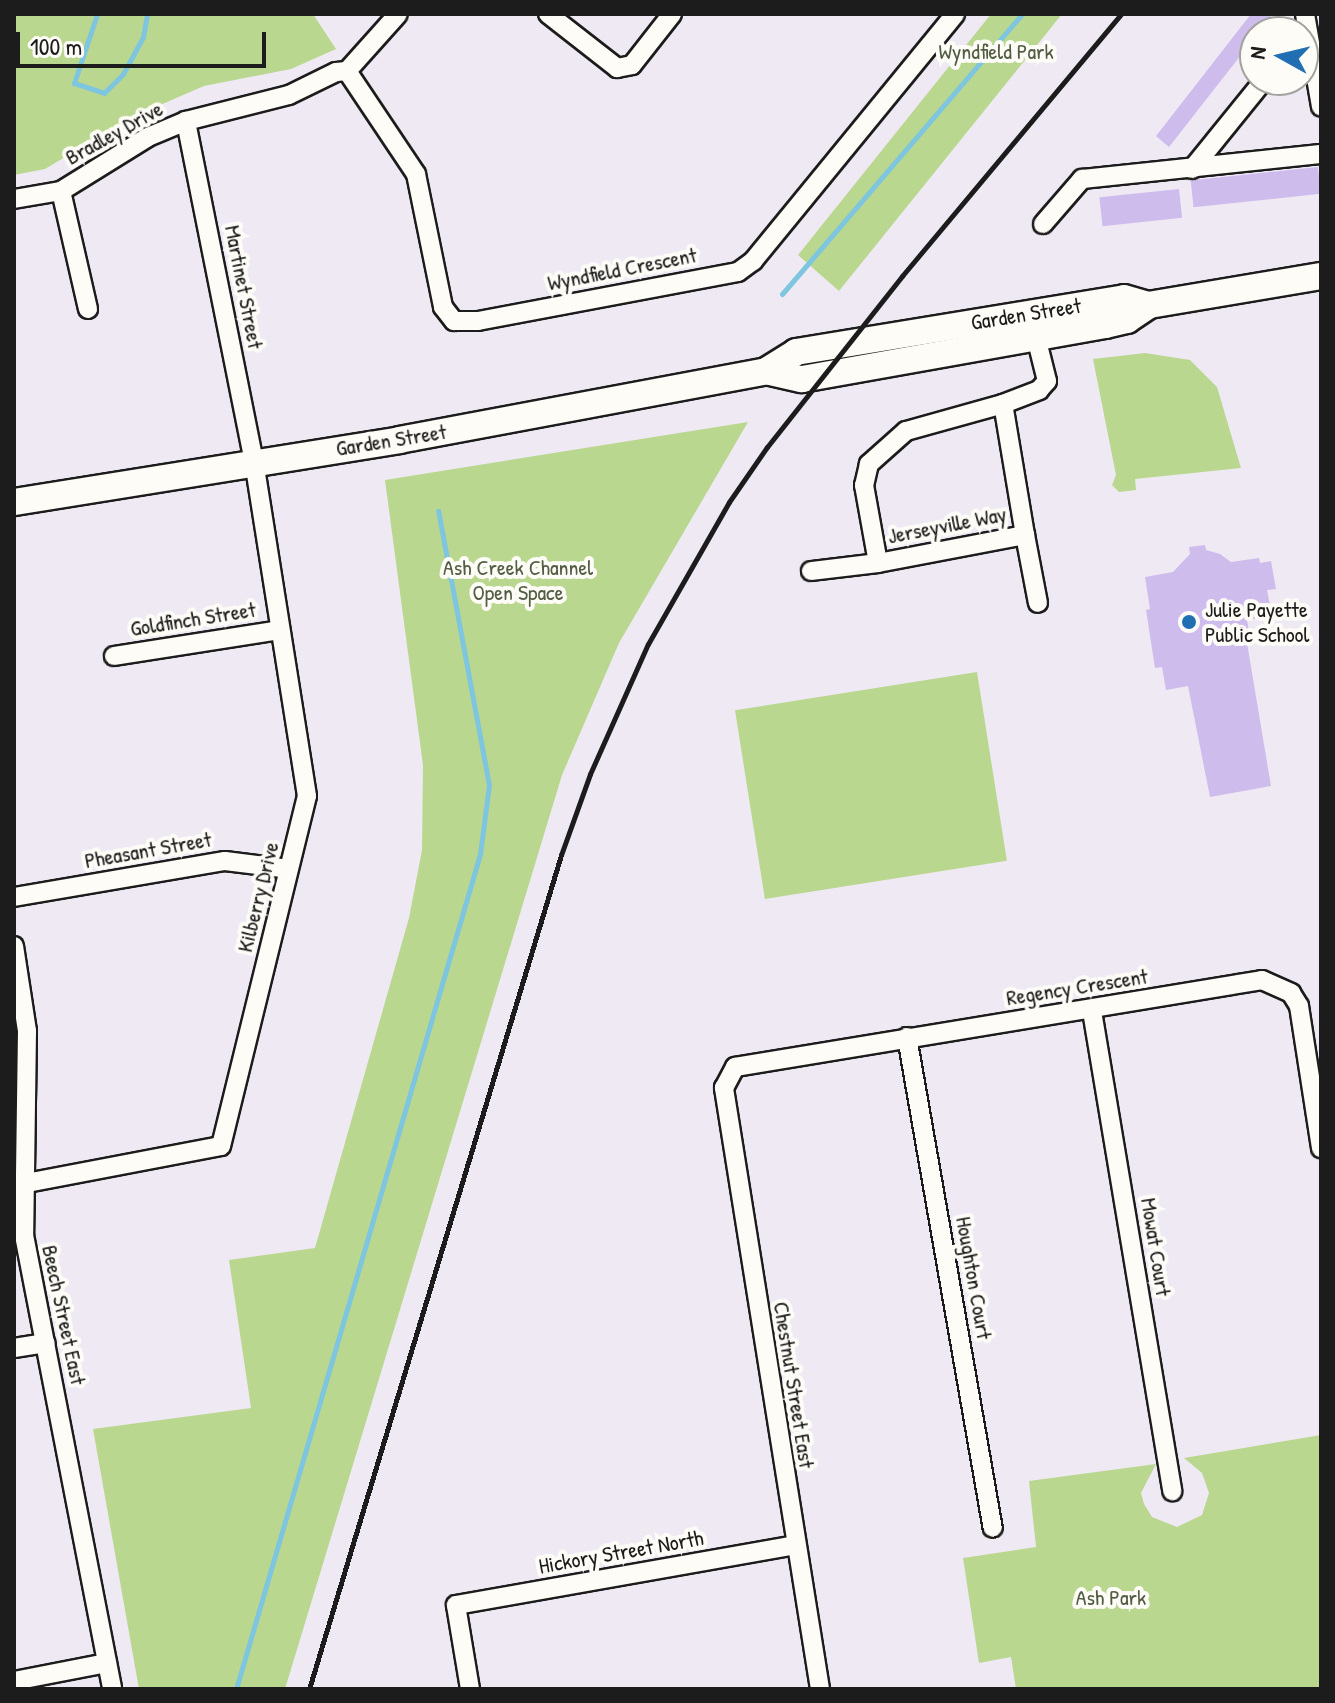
<!DOCTYPE html>
<style>
body{margin:0}
#map{position:relative;width:1335px;height:1703px;overflow:hidden;background:#efe9f4;font-family:"Patrick Hand",sans-serif}
div>[style]{position:absolute}
.green>*{inset:0;background:#bad78f;transform-origin:0 0}
.stream>*{height:5px;margin:-2.5px;padding:0 2.5px;transform-origin:2.5px;border-radius:2.5px;background:#7ec5df}
.building>*{inset:0;background:#cebced;transform-origin:0 0}
.roads{filter:drop-shadow(2px 0 #1c1c1c) drop-shadow(-2px 0 #1c1c1c) drop-shadow(0 2px #1c1c1c) drop-shadow(0 -2px #1c1c1c)}
.street>*{height:18px;margin:-9px;padding:0 9px;transform-origin:9px;border-radius:9px;background:#fdfcf7}
.secondary>*{height:26px;margin:-13px;padding:0 13px;transform-origin:13px;border-radius:13px;background:#fdfcf7}
.rail>*{height:5px;margin:-2.5px;padding:0 2.5px;transform-origin:2.5px;border-radius:2.5px;background:#1c1c1c}
.dots>*{width:22px;height:22px;translate:-50% -50%;box-sizing:border-box;border:4px solid #fdfcf7;border-radius:50%}
span{translate:-50% -50%;white-space:nowrap;text-align:center;line-height:1.15;-webkit-text-stroke:8px #fdfcf7;paint-order:stroke}
.park-label{font-size:22px;color:#535d44}
.street-label{font-size:22px;color:#1c1c1c}
.poi-label{font-size:22px;color:#1c1c1c}
.left{translate:0 -50%;text-align:left}
.frame{position:absolute;inset:0;border:16px solid #1c1c1c;pointer-events:none}
.north{position:absolute;left:1239px;top:16px;width:80px;height:80px;box-sizing:border-box;background:#fdfcf7;border:2px solid #a3a29f;border-radius:50%;rotate:278deg;font-size:22px;font-weight:700;line-height:32px;text-align:center;color:#1c1c1c}
.north::after{content:'';display:block;margin:auto;width:28px;height:36px;background:#1f6fb2;clip-path:polygon(50% 0,100% 100%,50% 72%,0 100%)}
.scale{position:absolute;left:16px;top:32px;width:250px;height:36px;box-sizing:border-box;border:4px solid #1c1c1c;border-top:0;padding-left:10px;font-size:24px;line-height:28px;white-space:nowrap;color:#1c1c1c;-webkit-text-stroke:6px #fdfcf7;paint-order:stroke}
</style>
<div id="map">
<div class="green">
<i style="clip-path:polygon(14px 14px,313px 14px,336px 49px,291px 69px,204px 86px,130px 118px,45px 169px,14px 175px)"></i>
<i style="clip-path:polygon(991px 14px,1062px 14px,839px 291px,798px 255px)"></i>
<i style="clip-path:polygon(1145px 353px,1190px 360px,1217px 387px,1241px 468px,1135px 479px,1136px 490px,1119px 492px,1112px 485px,1116px 475px,1093px 359px)"></i>
<i style="clip-path:polygon(748px 422px,619px 643px,562px 775px,285px 1689px,139px 1689px,93px 1429px,251px 1408px,229px 1260px,315px 1248px,409px 918px,422px 850px,423px 765px,385px 480px)"></i>
<i style="left:977px;top:672px;width:191px;height:245px;rotate:81deg"></i>
<i style="clip-path:polygon(1321px 1435px,1321px 1689px,1016px 1689px,1011px 1657px,979px 1663px,963px 1558px,1036px 1547px,1029px 1481px,1156px 1464px,1141px 1493px,1144px 1504px,1152px 1517px,1177px 1527px,1202px 1515px,1209px 1493px,1202px 1473px,1184px 1458px)"></i>
</div>
<div class="stream">
<i style="left:97px;top:14px;width:73px;rotate:108.4deg"></i>
<i style="left:74px;top:83px;width:32px;rotate:18deg"></i>
<i style="left:104px;top:93px;width:27px;rotate:-45deg"></i>
<i style="left:123px;top:74px;width:42px;rotate:-61.6deg"></i>
<i style="left:143px;top:37px;width:23px;rotate:-80deg"></i>
<i style="left:782px;top:294px;width:369px;rotate:-49.4deg"></i>
<i style="left:236px;top:1689px;width:870px;rotate:-73.71deg"></i>
<i style="left:480px;top:854px;width:70px;rotate:-82.6deg"></i>
<i style="left:489px;top:785px;width:279px;rotate:-100.5deg"></i>
</div>
<div class="building">
<i style="clip-path:polygon(1251px 14px,1273px 14px,1259px 32px,1255px 32px,1255px 37px,1169px 147px,1156px 136px)"></i>
<i style="left:1318px;top:167px;width:27px;height:128px;rotate:84deg"></i>
<i style="left:1179px;top:189px;width:29px;height:80px;rotate:84deg"></i>
<i style="clip-path:polygon(1205px 545px,1206px 550px,1220px 554px,1231px 562px,1259px 558px,1260px 563px,1271px 561px,1276px 589px,1267px 590px,1272px 616px,1247px 620px,1250px 637px,1246px 637px,1271px 786px,1210px 797px,1188px 686px,1166px 690px,1162px 667px,1155px 668px,1146px 610px,1150px 609px,1145px 577px,1173px 572px,1190px 554px,1189px 547px)"></i>
</div>
<div class="roads">
<div class="street">
<i style="left:548px;top:14px;width:88px;rotate:38deg"></i>
<i style="left:617px;top:68px;width:15px;rotate:-11deg"></i>
<i style="left:632px;top:65px;width:65px;rotate:-51.9deg"></i>
<i style="left:1305px;top:14px;width:94px;rotate:80.2deg"></i>
<i style="left:347px;top:71px;width:124px;rotate:56.2deg"></i>
<i style="left:416px;top:174px;width:136px;rotate:78.5deg"></i>
<i style="left:443px;top:307px;width:18px;rotate:52deg"></i>
<i style="left:454px;top:321px;width:24px"></i>
<i style="left:478px;top:321px;width:265px;rotate:-10.7deg"></i>
<i style="left:738px;top:272px;width:19px;rotate:-36deg"></i>
<i style="left:753px;top:261px;width:319px;rotate:-50.7deg"></i>
<i style="left:1192px;top:169px;width:114px;rotate:-51deg"></i>
<i style="left:61px;top:191px;width:121px;rotate:77.1deg"></i>
<i style="left:14px;top:199px;width:48px;rotate:-9.7deg"></i>
<i style="left:61px;top:191px;width:102px;rotate:-31.8deg"></i>
<i style="left:148px;top:137px;width:41px;rotate:-22.8deg"></i>
<i style="left:186px;top:121px;width:106px;rotate:-14.2deg"></i>
<i style="left:289px;top:95px;width:52px;rotate:-26.1deg"></i>
<i style="left:336px;top:72px;width:11px;rotate:-5deg"></i>
<i style="left:347px;top:71px;width:76px;rotate:-48.2deg"></i>
<i style="left:1043px;top:224px;width:60px;rotate:-49.1deg"></i>
<i style="left:1082px;top:179px;width:240px;rotate:-6deg"></i>
<i style="left:1003px;top:404px;width:101px;rotate:164.4deg"></i>
<i style="left:906px;top:431px;width:50px;rotate:138.3deg"></i>
<i style="left:869px;top:464px;width:22px;rotate:103deg"></i>
<i style="left:864px;top:485px;width:79px;rotate:79.8deg"></i>
<i style="left:878px;top:563px;width:150px;rotate:-10.8deg"></i>
<i style="left:1025px;top:535px;width:133px;rotate:-99.5deg"></i>
<i style="left:1003px;top:404px;width:39px;rotate:-21deg"></i>
<i style="left:1039px;top:390px;width:12px;rotate:-48deg"></i>
<i style="left:1047px;top:381px;width:45px;rotate:-104deg"></i>
<i style="left:1025px;top:535px;width:69px;rotate:79.2deg"></i>
<i style="left:811px;top:571px;width:67px;rotate:-6.8deg"></i>
<i style="left:114px;top:656px;width:168px;rotate:-8.9deg"></i>
<i style="left:14px;top:897px;width:214px;rotate:-9.7deg"></i>
<i style="left:225px;top:861px;width:64px;rotate:7.1deg"></i>
<i style="left:14px;top:946px;width:86px;rotate:81.3deg"></i>
<i style="left:27px;top:1031px;width:204px;rotate:90.8deg"></i>
<i style="left:24px;top:1235px;width:462px;rotate:79deg"></i>
<i style="left:1092px;top:1011px;width:487px;rotate:80.5deg"></i>
<i style="left:907px;top:1037px;width:498px;rotate:80.1deg"></i>
<i style="left:27px;top:1183px;width:197px;rotate:-10.8deg"></i>
<i style="left:221px;top:1146px;width:360px;rotate:-76.2deg"></i>
<i style="left:307px;top:796px;width:338px;rotate:-99deg"></i>
<i style="left:254px;top:462px;width:348px;rotate:-101.3deg"></i>
<i style="left:14px;top:1348px;width:32px;rotate:-9deg"></i>
<i style="left:14px;top:1681px;width:95px;rotate:-11deg"></i>
<i style="left:470px;top:1689px;width:85px;rotate:-99.5deg"></i>
<i style="left:456px;top:1605px;width:344px;rotate:-10deg"></i>
<i style="left:820px;top:1689px;width:609px;rotate:-99.08deg"></i>
<i style="left:724px;top:1088px;width:24px;rotate:-62deg"></i>
<i style="left:735px;top:1067px;width:534px;rotate:-9.37deg"></i>
<i style="left:1262px;top:980px;width:32px;rotate:24deg"></i>
<i style="left:1291px;top:993px;width:15px;rotate:58deg"></i>
<i style="left:1299px;top:1006px;width:144px;rotate:81.2deg"></i>
</div>
<div class="secondary">
<i style="left:766px;top:371px;width:36px;rotate:-32deg"></i>
<i style="left:796px;top:352px;width:332px;rotate:-9.3deg"></i>
<i style="left:1124px;top:298px;width:26px;rotate:16deg"></i>
<i style="left:1149px;top:305px;width:174px;rotate:-9.6deg"></i>
<i style="left:14px;top:502px;width:390px;rotate:-9.1deg"></i>
<i style="left:399px;top:440px;width:373px;rotate:-10.6deg"></i>
<i style="left:766px;top:371px;width:37px;rotate:13deg"></i>
<i style="left:802px;top:379px;width:308px;rotate:-10.1deg"></i>
<i style="left:1105px;top:325px;width:23px;rotate:-13deg"></i>
<i style="left:1127px;top:320px;width:27px;rotate:-34deg"></i>
</div>
</div>
<div class="rail">
<i style="left:309px;top:1689px;width:871px;rotate:-73.19deg"></i>
<i style="left:561px;top:855px;width:86px;rotate:-70.3deg"></i>
<i style="left:590px;top:774px;width:142px;rotate:-66deg"></i>
<i style="left:648px;top:644px;width:163px;rotate:-60.3deg"></i>
<i style="left:729px;top:502px;width:67px;rotate:-55.4deg"></i>
<i style="left:767px;top:447px;width:218px;rotate:-51.7deg"></i>
<i style="left:902px;top:276px;width:341px;rotate:-50.1deg"></i>
</div>
<div class="dots">
<i style="left:1189px;top:622px;background:#1f6fb2"></i>
</div>
<div class="park-label">
<span style="left:996px;top:52px">Wyndfield Park</span>
<span style="left:518px;top:580px">Ash Creek Channel<br>Open Space</span>
<span style="left:1111px;top:1598px">Ash Park</span>
</div>
<div class="street-label">
<span style="left:114px;top:133px;rotate:-29deg">Bradley Drive</span>
<span style="left:622px;top:269px;rotate:-11deg">Wyndfield Crescent</span>
<span style="left:244px;top:287px;rotate:79deg">Martinet Street</span>
<span style="left:1026px;top:314px;rotate:-9deg">Garden Street</span>
<span style="left:391px;top:440px;rotate:-9deg">Garden Street</span>
<span style="left:947px;top:525px;rotate:-11deg">Jerseyville Way</span>
<span style="left:193px;top:619px;rotate:-9deg">Goldfinch Street</span>
<span style="left:148px;top:850px;rotate:-10deg">Pheasant Street</span>
<span style="left:258px;top:897px;rotate:-76deg">Kilberry Drive</span>
<span style="left:1077px;top:987px;rotate:-9deg">Regency Crescent</span>
<span style="left:1156px;top:1247px;rotate:81deg">Mowat Court</span>
<span style="left:974px;top:1278px;rotate:80deg">Houghton Court</span>
<span style="left:64px;top:1315px;rotate:78deg">Beech Street East</span>
<span style="left:794px;top:1385px;rotate:81deg">Chestnut Street East</span>
<span style="left:621px;top:1552px;rotate:-10deg">Hickory Street North</span>
</div>
<div class="poi-label">
<span class="left" style="left:1205px;top:622px">Julie Payette<br>Public School</span>
</div>
<div class="frame"></div>
<div class="north">N</div>
<div class="scale">100 m</div>
</div>
